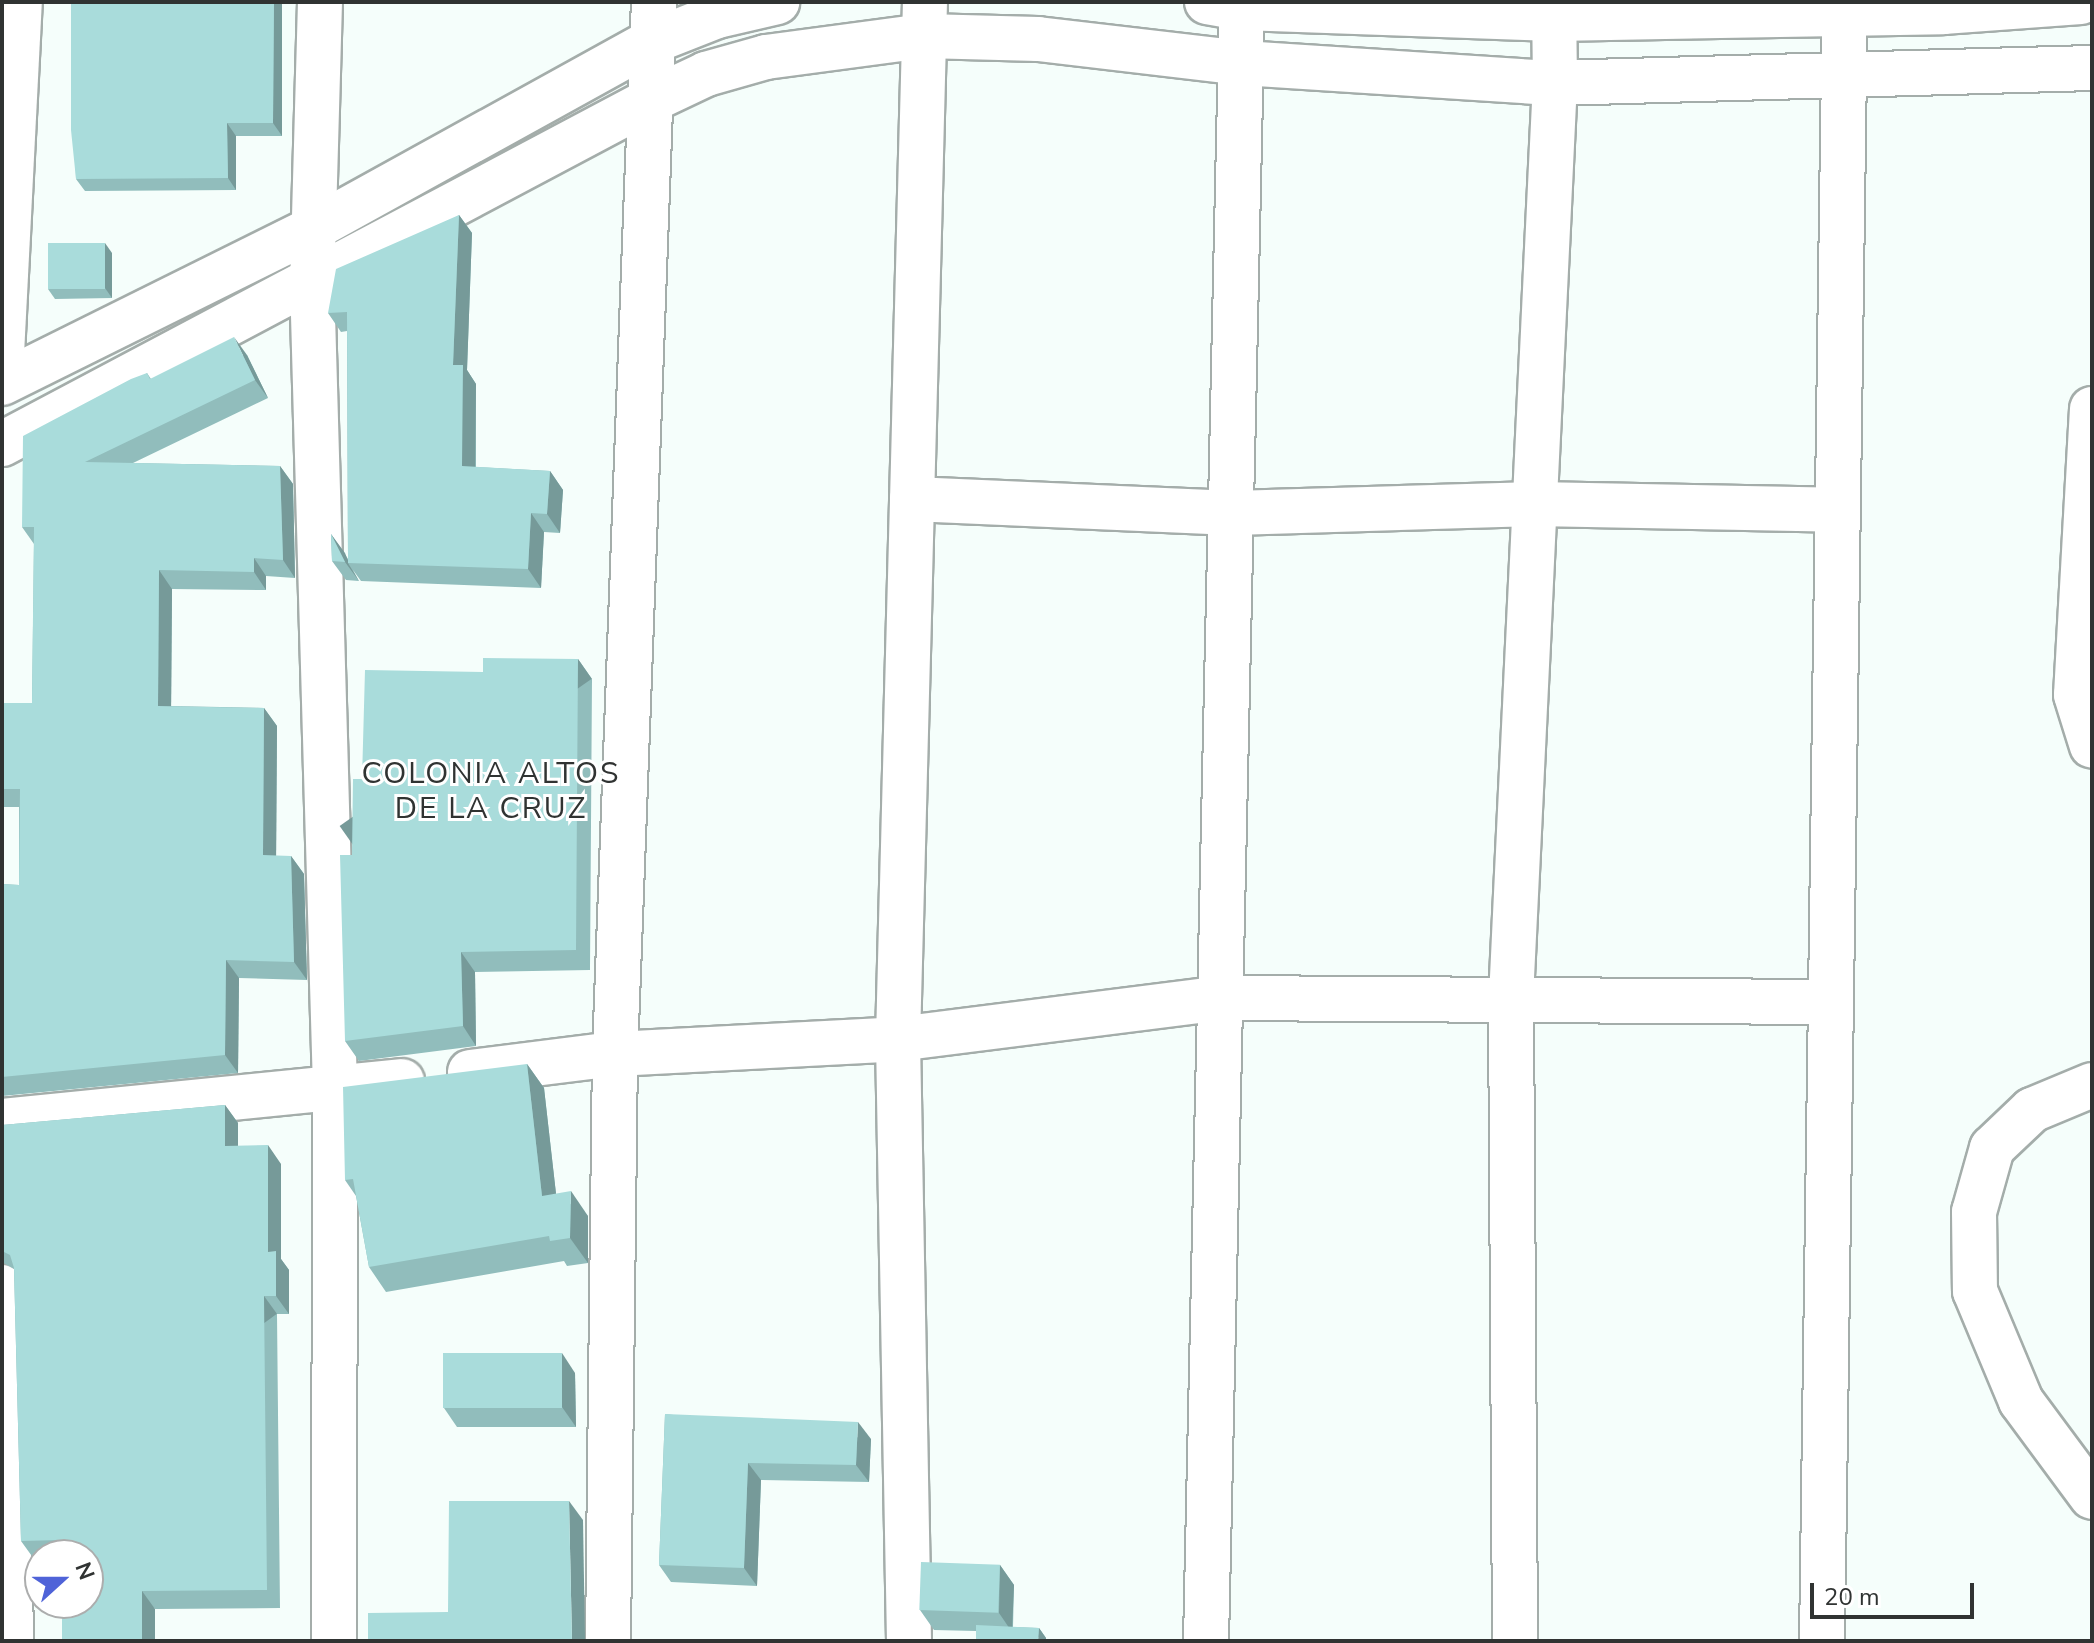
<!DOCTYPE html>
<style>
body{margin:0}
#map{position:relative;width:2094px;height:1643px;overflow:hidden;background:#f5fefb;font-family:"Nunito Sans",sans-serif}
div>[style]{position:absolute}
.roads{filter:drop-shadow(2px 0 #a4adaa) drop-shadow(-2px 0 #a4adaa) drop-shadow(0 2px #a4adaa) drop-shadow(0 -2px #a4adaa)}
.street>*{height:44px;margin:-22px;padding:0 22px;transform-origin:22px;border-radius:22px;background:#fff}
.wall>*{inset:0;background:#91bdbc}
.shaded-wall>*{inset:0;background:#769a99;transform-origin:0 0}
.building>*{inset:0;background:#a9dcdb;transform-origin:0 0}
span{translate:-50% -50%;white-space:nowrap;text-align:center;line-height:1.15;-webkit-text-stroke:6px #fff;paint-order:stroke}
.neighbourhood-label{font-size:30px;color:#303332;letter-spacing:2px}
.frame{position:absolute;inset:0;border:4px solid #303332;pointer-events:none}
.north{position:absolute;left:24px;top:1539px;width:80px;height:80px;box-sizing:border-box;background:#fff;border:2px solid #acadad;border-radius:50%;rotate:69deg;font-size:22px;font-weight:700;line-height:32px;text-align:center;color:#303332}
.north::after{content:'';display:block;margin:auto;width:28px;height:36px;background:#4f63d8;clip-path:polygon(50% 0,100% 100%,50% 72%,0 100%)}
.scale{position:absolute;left:1810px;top:1583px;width:164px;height:36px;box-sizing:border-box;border:4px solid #303332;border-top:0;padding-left:10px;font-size:24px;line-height:28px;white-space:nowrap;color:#303332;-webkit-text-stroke:6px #fff;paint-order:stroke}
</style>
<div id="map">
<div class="roads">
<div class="street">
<i style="left:320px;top:2px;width:278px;rotate:91.6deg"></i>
<i style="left:312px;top:280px;width:809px;rotate:88.37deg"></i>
<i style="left:335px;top:1089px;width:552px;rotate:90.1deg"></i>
<i style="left:1207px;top:2px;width:36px;rotate:10deg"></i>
<i style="left:1242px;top:8px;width:312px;rotate:2deg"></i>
<i style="left:1554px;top:19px;width:389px;rotate:-1deg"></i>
<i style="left:1943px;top:12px;width:138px;rotate:-4.1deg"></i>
<i style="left:2px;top:354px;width:352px;rotate:-87.1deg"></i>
<i style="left:2px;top:383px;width:346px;rotate:-26.4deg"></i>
<i style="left:312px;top:229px;width:387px;rotate:-28.9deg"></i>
<i style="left:651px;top:42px;width:71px;rotate:-21.5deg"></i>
<i style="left:717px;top:16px;width:62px;rotate:-13.1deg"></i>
<i style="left:2092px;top:409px;width:286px;rotate:93.2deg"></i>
<i style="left:2076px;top:695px;width:53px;rotate:72.6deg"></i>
<i style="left:2px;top:444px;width:732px;rotate:-27.93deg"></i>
<i style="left:649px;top:101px;width:63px;rotate:-25.3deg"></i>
<i style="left:706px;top:74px;width:62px;rotate:-15.8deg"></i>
<i style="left:766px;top:57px;width:159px;rotate:-7.6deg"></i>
<i style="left:924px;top:36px;width:114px;rotate:1.5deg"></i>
<i style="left:1038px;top:39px;width:205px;rotate:6.7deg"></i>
<i style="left:1242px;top:63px;width:314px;rotate:3.7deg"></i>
<i style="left:1555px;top:83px;width:537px;rotate:-1.6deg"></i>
<i style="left:912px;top:499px;width:321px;rotate:2.5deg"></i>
<i style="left:1233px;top:513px;width:302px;rotate:-1.7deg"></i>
<i style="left:1535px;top:504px;width:302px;rotate:1.1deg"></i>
<i style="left:470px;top:1072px;width:146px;rotate:-7.1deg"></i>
<i style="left:615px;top:1054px;width:283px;rotate:-3deg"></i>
<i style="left:898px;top:1039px;width:327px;rotate:-7.2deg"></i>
<i style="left:1222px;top:998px;width:607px;rotate:0.38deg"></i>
<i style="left:2092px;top:1085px;width:65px;rotate:157.4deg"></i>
<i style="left:2032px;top:1110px;width:55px;rotate:136.5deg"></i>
<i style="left:1992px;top:1148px;width:66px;rotate:105.7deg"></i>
<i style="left:1974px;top:1212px;width:79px;rotate:89.3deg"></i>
<i style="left:1975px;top:1291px;width:119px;rotate:67.3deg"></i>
<i style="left:2021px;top:1401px;width:119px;rotate:53.5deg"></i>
<i style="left:2px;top:1121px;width:402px;rotate:-5.7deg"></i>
<i style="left:2px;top:1287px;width:354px;rotate:88.5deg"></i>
<i style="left:608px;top:1641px;width:587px;rotate:-89.32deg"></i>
<i style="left:615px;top:1054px;width:1053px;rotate:-87.88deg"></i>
<i style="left:909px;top:1641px;width:602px;rotate:-91.05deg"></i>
<i style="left:898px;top:1039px;width:1037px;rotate:-88.51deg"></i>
<i style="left:1206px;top:1641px;width:1639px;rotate:-88.74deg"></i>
<i style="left:1515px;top:1641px;width:643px;rotate:-90.36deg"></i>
<i style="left:1511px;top:998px;width:916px;rotate:-87.25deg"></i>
<i style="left:1555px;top:83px;width:81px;rotate:-90.7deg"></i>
<i style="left:1822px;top:1641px;width:1639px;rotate:-89.2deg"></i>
</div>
</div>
<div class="wall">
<i style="clip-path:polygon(71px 2px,282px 2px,282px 136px,236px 136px,236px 190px,85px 191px,76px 179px)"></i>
<i style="clip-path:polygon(459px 215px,472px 233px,467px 370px,476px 384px,476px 467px,550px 471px,563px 490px,560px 533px,544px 532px,541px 588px,361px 581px,353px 570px,359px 581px,346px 580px,332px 561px,331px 534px,348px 559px,347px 331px,341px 332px,328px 313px)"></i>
<i style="clip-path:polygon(112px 253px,112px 298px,55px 299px,48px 289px)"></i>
<i style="clip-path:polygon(247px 355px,268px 398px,133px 463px,280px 466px,293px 484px,295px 578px,266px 576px,266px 590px,172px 589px,171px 706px,264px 708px,277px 726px,276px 856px,291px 856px,304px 874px,307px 980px,239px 978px,238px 1073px,2px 1096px,2px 884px,19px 885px,19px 807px,2px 807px,2px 703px,32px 703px,34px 544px,22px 527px,147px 373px,151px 379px)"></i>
<i style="clip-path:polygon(578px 659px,592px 679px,590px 970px,475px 972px,476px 1046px,359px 1061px,345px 1041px,362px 779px,483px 672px)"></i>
<i style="clip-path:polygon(527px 1064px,544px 1088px,556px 1194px,588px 1216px,588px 1263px,567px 1266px,564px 1261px,386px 1292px,369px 1267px,356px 1196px,345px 1180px)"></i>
<i style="clip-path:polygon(225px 1105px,238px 1123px,238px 1146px,281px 1164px,281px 1259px,289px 1270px,289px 1314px,277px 1314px,280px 1608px,155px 1609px,88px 1555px,40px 1555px,40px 1559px,34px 1559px,21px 1541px,14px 1269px,2px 1262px,2px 1125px)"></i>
<i style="clip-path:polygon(575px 1373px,576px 1427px,457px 1427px,444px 1408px)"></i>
<i style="clip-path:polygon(665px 1414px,871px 1439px,869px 1482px,761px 1480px,757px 1586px,671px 1582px,659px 1565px)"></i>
<i style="clip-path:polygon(1000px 1565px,1014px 1585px,1013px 1627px,1039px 1628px,1046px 1638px,976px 1631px,934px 1630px,920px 1610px)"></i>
</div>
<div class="shaded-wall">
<i style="clip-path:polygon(274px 2px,282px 2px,282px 136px,273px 123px)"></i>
<i style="clip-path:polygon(227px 123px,236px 136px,236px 190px,228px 178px)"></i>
<i style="clip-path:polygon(459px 215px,472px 233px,467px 370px,476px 384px,475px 485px,462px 466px,453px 365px)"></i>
<i style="clip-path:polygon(105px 243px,112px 253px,112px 298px,105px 288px)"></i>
<i style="clip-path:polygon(234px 337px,247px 355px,268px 398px,255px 380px)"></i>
<i style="clip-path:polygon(280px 466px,293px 484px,295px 578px,283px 560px)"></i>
<i style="clip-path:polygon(550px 471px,563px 490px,560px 533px,547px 514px)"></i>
<i style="clip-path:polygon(531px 513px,544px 532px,541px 588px,528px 569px)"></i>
<i style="clip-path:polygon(331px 534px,345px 553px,349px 563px,348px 563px,359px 581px,345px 562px)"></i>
<i style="clip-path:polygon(254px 558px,266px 576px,266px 590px,254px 572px)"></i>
<i style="clip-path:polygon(159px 570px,172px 589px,171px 724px,158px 706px)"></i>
<i style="left:578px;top:659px;width:24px;height:291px;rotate:55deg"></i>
<i style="clip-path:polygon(264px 708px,277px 726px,276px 874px,263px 855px)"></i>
<i style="clip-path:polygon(291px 856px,304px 874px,307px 980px,294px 962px)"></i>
<i style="clip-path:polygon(461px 952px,475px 972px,476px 1046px,463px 1026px)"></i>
<i style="clip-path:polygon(226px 960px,239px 978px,238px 1073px,225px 1055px)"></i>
<i style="clip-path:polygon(527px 1064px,544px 1088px,559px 1220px,542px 1196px)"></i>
<i style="clip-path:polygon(225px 1105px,238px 1123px,238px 1164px,225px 1146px)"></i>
<i style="clip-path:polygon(268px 1145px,281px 1164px,281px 1259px,289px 1270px,289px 1314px,276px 1296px,268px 1252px)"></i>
<i style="clip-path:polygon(571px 1191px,588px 1216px,588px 1263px,570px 1238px)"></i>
<i style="left:264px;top:1296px;width:22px;height:294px;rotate:54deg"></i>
<i style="clip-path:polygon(562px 1353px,575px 1373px,576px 1427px,562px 1407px)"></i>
<i style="clip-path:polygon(858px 1422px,871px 1439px,869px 1482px,856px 1465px)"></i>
<i style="clip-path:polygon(748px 1463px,761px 1480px,757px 1586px,744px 1568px)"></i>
<i style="clip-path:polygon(569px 1501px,583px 1520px,585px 1641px,572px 1641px)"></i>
<i style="clip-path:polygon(1000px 1565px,1014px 1585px,1012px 1632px,999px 1613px)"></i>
<i style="clip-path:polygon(142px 1591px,155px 1609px,155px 1641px,142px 1641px)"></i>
<i style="clip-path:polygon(1039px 1628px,1046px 1638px,1046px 1641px,1038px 1641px)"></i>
</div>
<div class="building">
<i style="clip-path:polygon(71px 2px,274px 2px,273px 123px,227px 123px,228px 178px,76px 179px,71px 130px)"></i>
<i style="clip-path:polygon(459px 215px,453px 365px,463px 365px,462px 466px,550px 471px,547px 514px,531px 513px,528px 569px,348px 563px,347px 312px,328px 313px,336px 269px)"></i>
<i style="left:48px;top:243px;width:57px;height:46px"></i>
<i style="clip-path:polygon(234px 337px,255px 380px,85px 462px,280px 466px,283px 560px,254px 558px,254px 572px,159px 570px,158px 706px,264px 708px,263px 855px,291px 856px,294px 962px,226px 960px,225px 1055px,2px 1077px,2px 884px,19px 885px,20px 789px,2px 789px,2px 703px,32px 703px,34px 527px,22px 527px,23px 436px,131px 379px,147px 373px,150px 379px)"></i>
<i style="clip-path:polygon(331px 534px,345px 562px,332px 561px)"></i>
<i style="clip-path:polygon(483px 658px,578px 659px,576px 950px,461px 952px,463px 1026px,345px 1041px,340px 855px,352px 855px,353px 779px,362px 779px,365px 670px,483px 672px)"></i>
<i style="clip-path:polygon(527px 1064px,542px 1196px,571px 1191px,570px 1238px,550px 1241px,549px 1236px,369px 1267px,353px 1179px,345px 1180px,343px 1087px)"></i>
<i style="clip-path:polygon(225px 1105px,225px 1146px,268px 1145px,268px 1252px,276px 1251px,276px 1296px,264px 1296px,267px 1590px,142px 1591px,142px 1641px,62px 1641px,62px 1603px,88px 1603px,88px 1555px,61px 1555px,61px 1540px,21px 1541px,14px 1268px,10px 1255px,2px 1251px,2px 1125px)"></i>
<i style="left:443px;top:1353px;width:119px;height:55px"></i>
<i style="clip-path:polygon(665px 1414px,858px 1422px,856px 1465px,748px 1463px,744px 1568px,659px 1565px)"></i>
<i style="clip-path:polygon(449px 1501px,569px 1501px,572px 1641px,368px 1641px,368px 1613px,448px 1612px)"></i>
<i style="left:921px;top:1562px;width:79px;height:48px;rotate:2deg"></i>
<i style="clip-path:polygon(976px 1625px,1039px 1628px,1038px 1641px,976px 1641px)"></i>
</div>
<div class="neighbourhood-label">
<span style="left:491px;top:791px">COLONIA ALTOS<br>DE LA CRUZ</span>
</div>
<div class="frame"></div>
<div class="north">N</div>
<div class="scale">20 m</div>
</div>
